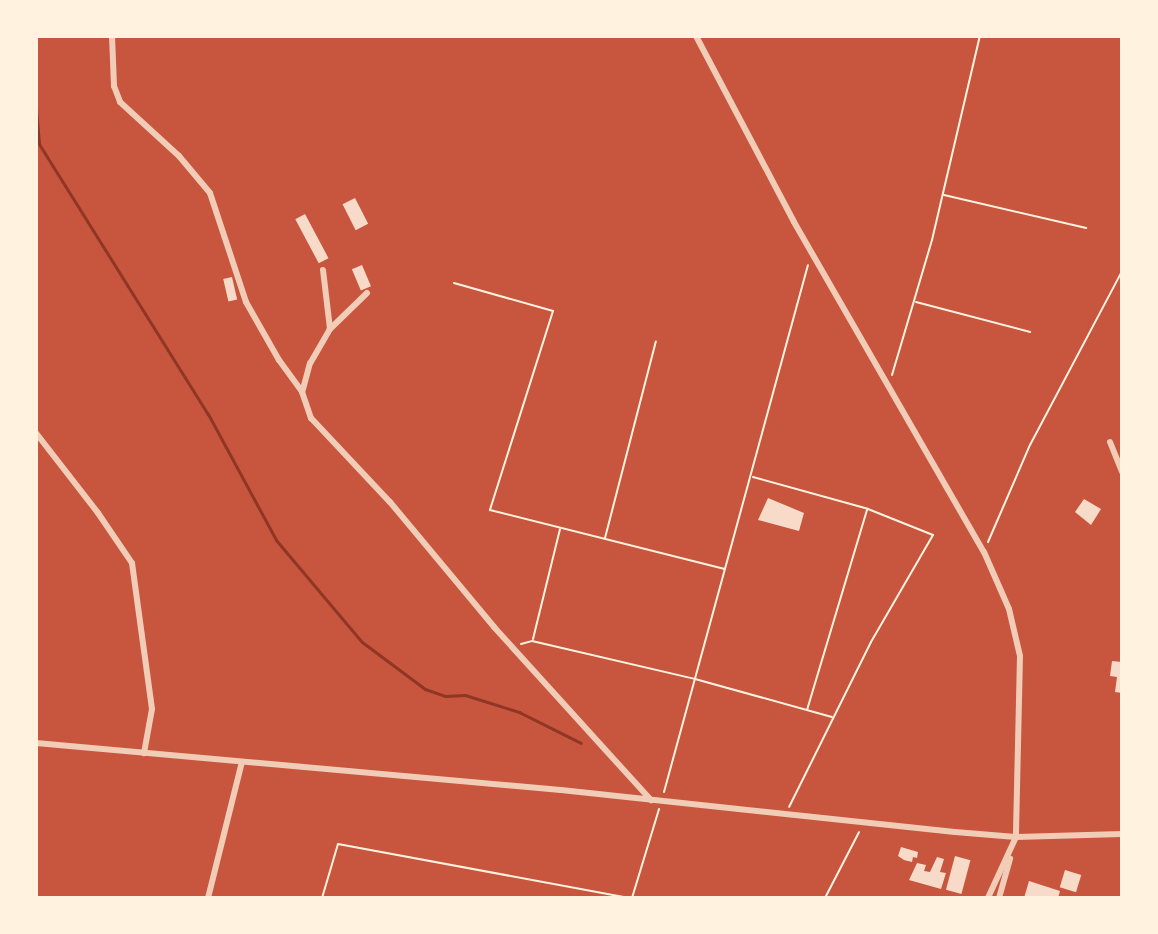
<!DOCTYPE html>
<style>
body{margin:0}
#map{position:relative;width:1158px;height:934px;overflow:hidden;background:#c8553d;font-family:Georgia,serif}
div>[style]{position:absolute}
.stream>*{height:3px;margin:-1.5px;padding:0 1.5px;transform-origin:1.5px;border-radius:1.5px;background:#8f3625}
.building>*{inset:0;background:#f7dbc8;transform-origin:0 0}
.path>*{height:2px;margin:-1px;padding:0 1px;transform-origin:1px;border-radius:1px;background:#fff3e0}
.minor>*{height:6px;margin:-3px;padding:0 3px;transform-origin:3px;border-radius:3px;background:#f1ccb7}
span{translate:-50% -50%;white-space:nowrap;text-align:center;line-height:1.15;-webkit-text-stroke:6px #fff3e0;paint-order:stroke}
.frame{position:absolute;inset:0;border:38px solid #fff3e0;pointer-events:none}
</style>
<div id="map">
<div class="stream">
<i style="left:36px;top:109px;width:35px;rotate:85deg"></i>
<i style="left:39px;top:144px;width:319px;rotate:58deg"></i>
<i style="left:208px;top:414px;width:143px;rotate:61.6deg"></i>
<i style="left:276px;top:540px;width:133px;rotate:49.9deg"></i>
<i style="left:362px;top:642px;width:79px;rotate:36.7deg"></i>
<i style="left:425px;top:689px;width:21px;rotate:19deg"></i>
<i style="left:445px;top:696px;width:20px;rotate:-3deg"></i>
<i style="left:465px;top:695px;width:57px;rotate:17.5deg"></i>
<i style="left:519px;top:712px;width:69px;rotate:26.6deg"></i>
</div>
<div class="building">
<i style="left:355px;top:198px;width:29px;height:14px;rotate:63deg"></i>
<i style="left:305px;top:214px;width:50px;height:11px;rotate:62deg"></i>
<i style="left:362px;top:265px;width:23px;height:11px;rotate:67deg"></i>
<i style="left:232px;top:277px;width:23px;height:9px;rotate:77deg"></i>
<i style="clip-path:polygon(768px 498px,804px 513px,799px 531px,758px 520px)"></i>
<i style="clip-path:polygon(1084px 499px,1101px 509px,1091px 525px,1075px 512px)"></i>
<i style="clip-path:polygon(1112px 661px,1122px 662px,1122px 693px,1115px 692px,1117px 677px,1110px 676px)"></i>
<i style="clip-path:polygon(901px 847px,918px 852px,917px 858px,913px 857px,912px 862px,904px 860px,898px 856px)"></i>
<i style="left:955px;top:856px;width:16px;height:35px;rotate:15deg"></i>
<i style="clip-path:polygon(937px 857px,944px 859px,940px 872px,946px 873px,941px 889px,909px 880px,917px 863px,926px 865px,924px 871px,930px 872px)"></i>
<i style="left:1065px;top:870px;width:17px;height:18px;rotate:17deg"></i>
<i style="clip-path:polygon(1029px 881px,1060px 891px,1058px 898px,1024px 898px)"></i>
</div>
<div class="path">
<i style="left:944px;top:195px;width:146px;rotate:13.1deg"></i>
<i style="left:454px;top:283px;width:103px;rotate:15.8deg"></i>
<i style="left:553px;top:311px;width:209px;rotate:107.6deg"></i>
<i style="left:490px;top:510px;width:242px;rotate:14.1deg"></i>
<i style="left:916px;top:302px;width:118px;rotate:14.7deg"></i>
<i style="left:892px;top:375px;width:141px;rotate:-73.5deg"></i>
<i style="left:932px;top:240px;width:210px;rotate:-76.8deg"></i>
<i style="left:753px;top:477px;width:119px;rotate:15.5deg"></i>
<i style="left:868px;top:509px;width:70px;rotate:21.8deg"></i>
<i style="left:933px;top:535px;width:124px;rotate:120.1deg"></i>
<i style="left:871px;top:642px;width:184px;rotate:116.4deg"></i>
<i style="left:605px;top:538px;width:203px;rotate:-75.5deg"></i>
<i style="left:988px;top:542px;width:106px;rotate:-66.6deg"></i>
<i style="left:1030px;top:445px;width:197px;rotate:-62.1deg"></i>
<i style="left:533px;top:639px;width:113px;rotate:-76.2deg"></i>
<i style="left:521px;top:644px;width:11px;rotate:-15deg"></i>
<i style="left:532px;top:641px;width:167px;rotate:13.1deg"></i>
<i style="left:695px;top:679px;width:142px;rotate:15.5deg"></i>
<i style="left:807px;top:710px;width:209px;rotate:-73.3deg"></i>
<i style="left:664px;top:792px;width:546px;rotate:-74.72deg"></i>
<i style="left:322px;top:898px;width:56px;rotate:-73.5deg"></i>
<i style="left:338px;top:844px;width:296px;rotate:10.5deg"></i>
<i style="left:632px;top:898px;width:93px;rotate:-73.1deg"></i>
<i style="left:825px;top:898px;width:74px;rotate:-62.7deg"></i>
</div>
<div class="minor">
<i style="left:112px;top:36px;width:50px;rotate:87.7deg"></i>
<i style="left:114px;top:86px;width:17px;rotate:69deg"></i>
<i style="left:120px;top:102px;width:80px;rotate:42.5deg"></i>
<i style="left:179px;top:156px;width:48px;rotate:50deg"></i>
<i style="left:210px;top:193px;width:115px;rotate:71.7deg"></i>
<i style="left:246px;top:302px;width:67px;rotate:60.4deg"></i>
<i style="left:279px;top:360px;width:39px;rotate:54deg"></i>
<i style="left:696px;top:36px;width:210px;rotate:62.2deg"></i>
<i style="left:794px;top:222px;width:381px;rotate:60.1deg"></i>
<i style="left:984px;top:552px;width:62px;rotate:66.3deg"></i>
<i style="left:1009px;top:609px;width:48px;rotate:76.8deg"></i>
<i style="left:1020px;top:656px;width:181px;rotate:91.3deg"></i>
<i style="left:1016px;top:837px;width:67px;rotate:114.7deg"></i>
<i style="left:323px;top:270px;width:59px;rotate:83.2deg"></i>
<i style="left:367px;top:293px;width:52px;rotate:135.8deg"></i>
<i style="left:330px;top:329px;width:39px;rotate:120deg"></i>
<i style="left:310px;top:363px;width:30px;rotate:105deg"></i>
<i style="left:302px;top:392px;width:28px;rotate:71deg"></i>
<i style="left:311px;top:418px;width:115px;rotate:46.8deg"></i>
<i style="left:390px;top:502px;width:163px;rotate:50.2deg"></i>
<i style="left:494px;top:627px;width:234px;rotate:47.8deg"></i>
<i style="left:36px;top:433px;width:101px;rotate:52.2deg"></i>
<i style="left:98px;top:513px;width:60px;rotate:55.8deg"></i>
<i style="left:132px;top:563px;width:147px;rotate:82.2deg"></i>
<i style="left:152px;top:709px;width:45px;rotate:100.3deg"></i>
<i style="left:1110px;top:442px;width:32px;rotate:68deg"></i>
<i style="left:36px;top:743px;width:527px;rotate:5.12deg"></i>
<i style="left:561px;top:790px;width:396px;rotate:6.1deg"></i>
<i style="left:955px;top:832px;width:61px;rotate:4.7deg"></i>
<i style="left:1016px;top:837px;width:106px;rotate:-1.6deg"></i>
<i style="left:208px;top:898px;width:140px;rotate:-76deg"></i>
<i style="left:999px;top:898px;width:41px;rotate:-74.2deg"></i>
</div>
<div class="frame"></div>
</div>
